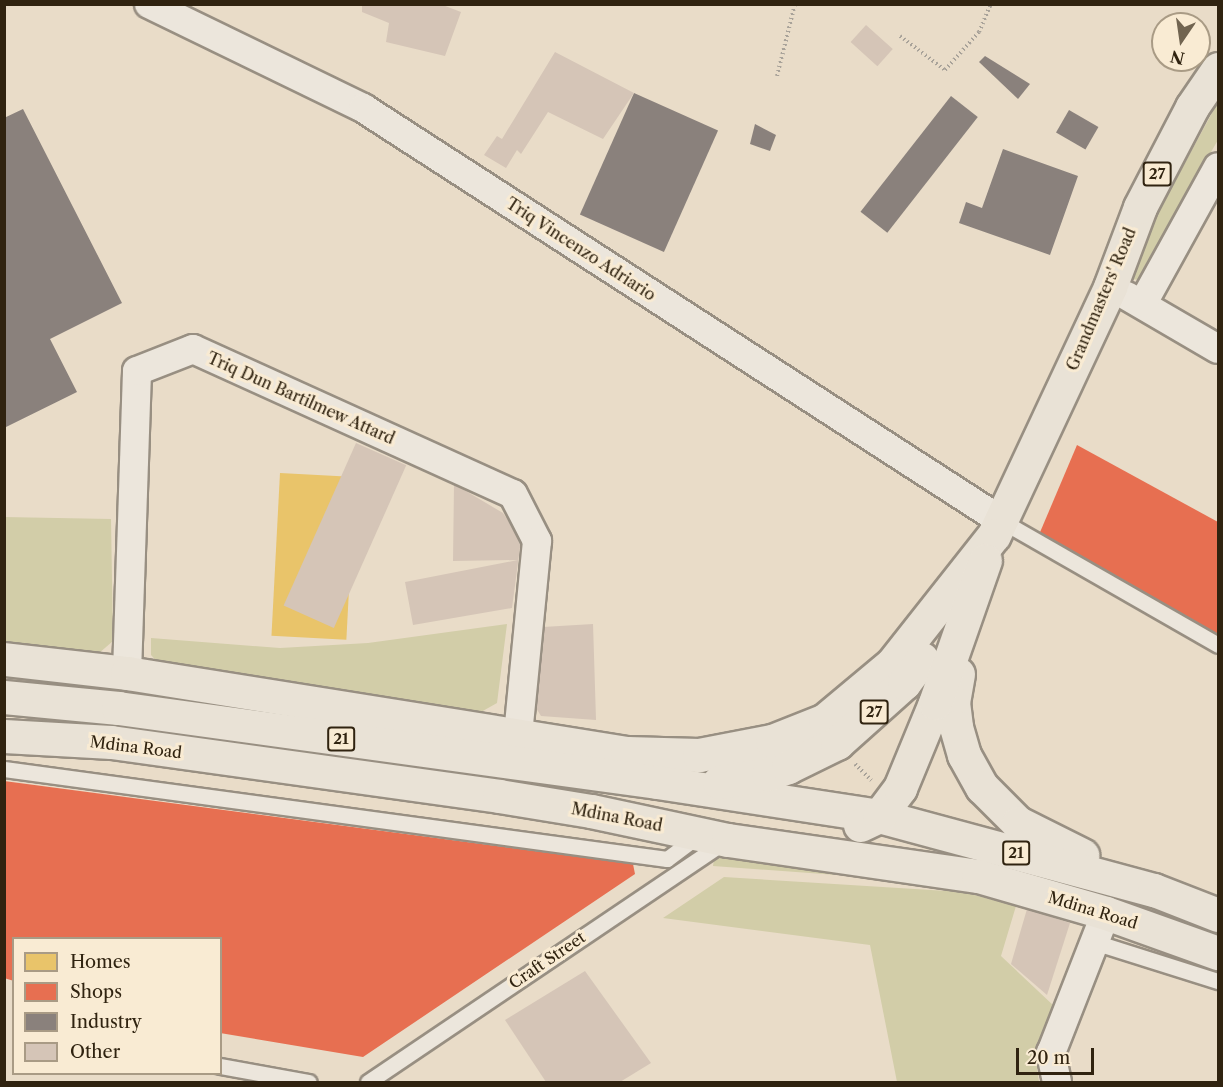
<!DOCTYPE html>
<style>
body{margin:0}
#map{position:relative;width:1223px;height:1087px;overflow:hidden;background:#e9dcc8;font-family:"Libre Caslon Text",serif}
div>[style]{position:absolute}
.green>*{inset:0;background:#d2cda8}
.homes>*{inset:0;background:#e9c46a;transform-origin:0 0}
.shops>*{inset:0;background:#e76f51}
.industry>*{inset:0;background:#8a817c;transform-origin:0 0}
.building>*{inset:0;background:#d5c5b7;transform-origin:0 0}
.path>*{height:4px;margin-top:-2px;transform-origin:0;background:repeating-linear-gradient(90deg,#a8a299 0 1.5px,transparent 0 4.5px)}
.roads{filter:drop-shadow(2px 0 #988f82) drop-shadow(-2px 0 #988f82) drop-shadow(0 2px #988f82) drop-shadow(0 -2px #988f82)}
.lane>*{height:15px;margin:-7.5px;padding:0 7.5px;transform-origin:7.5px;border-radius:7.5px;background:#ece6dc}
.street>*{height:28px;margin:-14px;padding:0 14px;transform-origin:14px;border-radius:14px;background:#ece6dc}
.primary>*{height:33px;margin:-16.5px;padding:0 16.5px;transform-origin:16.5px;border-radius:16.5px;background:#e9e2d6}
.highway>*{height:33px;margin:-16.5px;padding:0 16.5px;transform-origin:16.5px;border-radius:16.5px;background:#e9e2d6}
span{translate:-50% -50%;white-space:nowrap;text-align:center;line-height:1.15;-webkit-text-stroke:6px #f9ebd3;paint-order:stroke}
.shield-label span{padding:2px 4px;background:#f9ebd3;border:2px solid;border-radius:4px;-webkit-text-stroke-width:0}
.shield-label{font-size:15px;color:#302310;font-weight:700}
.street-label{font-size:16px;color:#302310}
.frame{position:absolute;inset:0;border:6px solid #302310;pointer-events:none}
.legend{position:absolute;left:12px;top:937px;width:210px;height:138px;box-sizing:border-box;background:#f9ebd3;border:2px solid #a99b85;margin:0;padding:8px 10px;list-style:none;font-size:18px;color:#302310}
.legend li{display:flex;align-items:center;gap:12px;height:30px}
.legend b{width:30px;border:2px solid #a99b85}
.north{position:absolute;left:1151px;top:12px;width:60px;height:60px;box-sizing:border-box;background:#f9ebd3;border:2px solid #a99b85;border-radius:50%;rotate:193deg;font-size:16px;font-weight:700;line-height:24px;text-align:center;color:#302310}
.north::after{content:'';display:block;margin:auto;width:21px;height:27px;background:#716450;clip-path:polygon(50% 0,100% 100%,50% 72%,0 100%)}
.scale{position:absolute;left:1016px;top:1048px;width:78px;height:27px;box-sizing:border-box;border:3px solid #302310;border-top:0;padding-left:8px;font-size:18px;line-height:21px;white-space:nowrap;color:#302310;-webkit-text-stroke:4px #f9ebd3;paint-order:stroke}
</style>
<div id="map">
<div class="green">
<i style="clip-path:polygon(1218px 102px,1218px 140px,1144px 267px,1145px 275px,1140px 280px,1129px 279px,1128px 268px)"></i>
<i style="clip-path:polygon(4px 517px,111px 519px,113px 641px,98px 654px,5px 647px)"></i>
<i style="clip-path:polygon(507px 624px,497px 703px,481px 712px,162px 667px,151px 655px,151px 638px,280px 648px,368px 643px)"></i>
<i style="clip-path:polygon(736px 845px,799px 856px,837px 875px,713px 866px,714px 859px)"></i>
<i style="clip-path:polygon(724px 877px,963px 892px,1016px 906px,1001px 956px,1054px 1006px,1035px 1053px,1039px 1082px,897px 1082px,870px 945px,663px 918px)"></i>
</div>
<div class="homes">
<i style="left:280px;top:473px;width:75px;height:163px;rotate:3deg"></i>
</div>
<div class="shops">
<i style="clip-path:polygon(1077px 445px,1218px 522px,1218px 635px,1038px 537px)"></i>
<i style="clip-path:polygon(4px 781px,633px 864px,635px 874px,363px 1057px,220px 1033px,220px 938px,14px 938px,14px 981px,4px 978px)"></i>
</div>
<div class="industry">
<i style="clip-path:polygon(985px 56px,1030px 84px,1018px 99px,979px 62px)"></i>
<i style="left:634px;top:93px;width:92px;height:133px;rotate:24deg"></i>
<i style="left:951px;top:96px;width:34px;height:147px;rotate:38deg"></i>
<i style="clip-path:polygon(23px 109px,122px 303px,50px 339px,77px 392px,4px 428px,4px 118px)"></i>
<i style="left:1069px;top:110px;width:34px;height:26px;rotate:30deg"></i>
<i style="clip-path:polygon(755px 124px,776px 135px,770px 151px,750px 144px)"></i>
<i style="clip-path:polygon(1003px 149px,1078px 176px,1050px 255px,959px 223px,966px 202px,982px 208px)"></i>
</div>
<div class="building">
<i style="clip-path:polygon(362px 4px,440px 4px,461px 12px,445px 56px,386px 42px,389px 23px,362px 12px)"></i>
<i style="left:866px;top:25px;width:36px;height:23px;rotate:42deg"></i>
<i style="clip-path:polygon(555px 52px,634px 93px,603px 139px,548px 112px,521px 154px,517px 150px,506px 168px,484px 155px,497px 136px,502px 139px)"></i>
<i style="left:356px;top:443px;width:55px;height:178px;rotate:24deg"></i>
<i style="clip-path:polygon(454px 484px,503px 513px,521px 540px,512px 608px,413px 625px,405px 582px,518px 560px,453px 561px)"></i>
<i style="clip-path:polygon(593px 624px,596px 720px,541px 716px,533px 703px,543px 627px)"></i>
<i style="clip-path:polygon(1027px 909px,1070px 923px,1047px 995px,1011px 964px)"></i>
<i style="clip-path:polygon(585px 971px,651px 1063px,620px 1082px,546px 1082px,505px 1020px)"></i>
</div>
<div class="path">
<i style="left:900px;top:36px;width:56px;rotate:37.1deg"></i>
<i style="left:945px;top:70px;width:51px;rotate:-48.2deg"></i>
<i style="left:979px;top:32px;width:30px;rotate:-67deg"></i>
<i style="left:777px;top:76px;width:74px;rotate:-76deg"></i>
<i style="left:855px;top:764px;width:23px;rotate:45deg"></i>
</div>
<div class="roads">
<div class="lane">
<i style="left:1000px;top:520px;width:251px;rotate:29.8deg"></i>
<i style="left:4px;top:769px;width:669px;rotate:7.73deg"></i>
<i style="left:667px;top:859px;width:40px;rotate:-37deg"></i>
<i style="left:1094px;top:942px;width:130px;rotate:17.5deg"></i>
<i style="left:220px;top:1066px;width:90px;rotate:10.2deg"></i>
<i style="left:368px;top:1082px;width:431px;rotate:-34deg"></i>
</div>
<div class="street">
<i style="left:149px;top:4px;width:238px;rotate:25.9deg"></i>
<i style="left:363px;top:108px;width:759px;rotate:32.89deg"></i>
<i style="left:1127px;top:296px;width:105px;rotate:30.2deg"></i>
<i style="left:1143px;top:303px;width:155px;rotate:-61.1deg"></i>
<i style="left:127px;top:673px;width:302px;rotate:-88.1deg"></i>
<i style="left:137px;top:371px;width:60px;rotate:-21.4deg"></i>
<i style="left:193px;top:349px;width:351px;rotate:24.4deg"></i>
<i style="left:513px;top:494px;width:53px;rotate:62.9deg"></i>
<i style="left:537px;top:541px;width:195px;rotate:95.6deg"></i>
<i style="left:1057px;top:1082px;width:30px;rotate:-102deg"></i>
<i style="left:1051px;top:1053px;width:150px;rotate:-68.6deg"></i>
</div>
<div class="primary">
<i style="left:994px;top:535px;width:274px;rotate:-64.9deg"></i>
<i style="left:1110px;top:287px;width:85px;rotate:-69.4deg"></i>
<i style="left:1140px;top:207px;width:113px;rotate:-62.5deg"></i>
<i style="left:1192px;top:107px;width:46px;rotate:-55.6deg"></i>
</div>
<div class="highway">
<i style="left:4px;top:659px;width:124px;rotate:6.5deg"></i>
<i style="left:127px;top:673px;width:506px;rotate:9.09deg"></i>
<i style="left:627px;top:753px;width:72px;rotate:1.6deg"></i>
<i style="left:699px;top:755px;width:74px;rotate:-10.9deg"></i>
<i style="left:772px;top:741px;width:57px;rotate:-21.6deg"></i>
<i style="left:825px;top:720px;width:87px;rotate:-39.9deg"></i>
<i style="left:892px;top:664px;width:164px;rotate:-51.7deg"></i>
<i style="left:958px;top:674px;width:28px;rotate:100deg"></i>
<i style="left:953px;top:702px;width:25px;rotate:83deg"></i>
<i style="left:956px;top:727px;width:29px;rotate:74deg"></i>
<i style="left:964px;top:755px;width:37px;rotate:61deg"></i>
<i style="left:982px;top:787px;width:51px;rotate:45deg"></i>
<i style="left:1018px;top:823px;width:72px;rotate:26.6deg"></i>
<i style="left:4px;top:697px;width:115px;rotate:5.5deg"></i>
<i style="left:118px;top:708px;width:544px;rotate:7.82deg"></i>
<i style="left:657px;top:782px;width:225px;rotate:8.7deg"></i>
<i style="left:879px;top:816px;width:285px;rotate:15.1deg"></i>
<i style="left:1154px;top:890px;width:69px;rotate:21.3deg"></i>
<i style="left:4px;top:736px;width:107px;rotate:3.2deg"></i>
<i style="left:111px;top:742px;width:392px;rotate:7.9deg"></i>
<i style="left:499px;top:796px;width:93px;rotate:9.3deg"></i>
<i style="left:591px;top:811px;width:140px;rotate:12deg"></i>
<i style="left:728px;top:840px;width:253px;rotate:8.2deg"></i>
<i style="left:978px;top:876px;width:133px;rotate:16.1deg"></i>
<i style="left:1106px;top:913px;width:119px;rotate:19.7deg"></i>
<i style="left:719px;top:782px;width:50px;rotate:-9.3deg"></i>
<i style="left:768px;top:774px;width:21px;rotate:-19deg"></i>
<i style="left:788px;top:767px;width:55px;rotate:-26.1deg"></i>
<i style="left:837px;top:743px;width:90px;rotate:-41.8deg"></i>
<i style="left:904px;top:683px;width:30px;rotate:-53deg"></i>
<i style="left:860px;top:825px;width:21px;rotate:-25deg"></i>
<i style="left:879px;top:816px;width:35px;rotate:-53deg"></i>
<i style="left:900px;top:788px;width:92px;rotate:-67.6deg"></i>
<i style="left:935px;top:703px;width:151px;rotate:-70.7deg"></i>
</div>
</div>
<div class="shield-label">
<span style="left:1157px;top:174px">27</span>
<span style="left:874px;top:712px">27</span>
<span style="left:341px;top:739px">21</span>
<span style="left:1016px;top:853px">21</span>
</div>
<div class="street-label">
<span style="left:581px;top:249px;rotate:33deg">Triq Vincenzo Adriario</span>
<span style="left:1101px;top:299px;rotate:-67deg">Grandmasters' Road</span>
<span style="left:301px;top:398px;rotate:24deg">Triq Dun Bartilmew Attard</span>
<span style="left:136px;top:747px;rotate:7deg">Mdina Road</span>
<span style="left:617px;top:817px;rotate:11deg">Mdina Road</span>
<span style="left:1093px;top:910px;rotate:17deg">Mdina Road</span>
<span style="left:547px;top:960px;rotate:-34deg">Craft Street</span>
</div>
<div class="frame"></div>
<ul class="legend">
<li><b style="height:16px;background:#e9c46a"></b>Homes</li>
<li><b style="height:16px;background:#e76f51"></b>Shops</li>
<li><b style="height:16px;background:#8a817c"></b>Industry</li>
<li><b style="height:16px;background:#d5c5b7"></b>Other</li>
</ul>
<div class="north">N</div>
<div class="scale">20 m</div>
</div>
